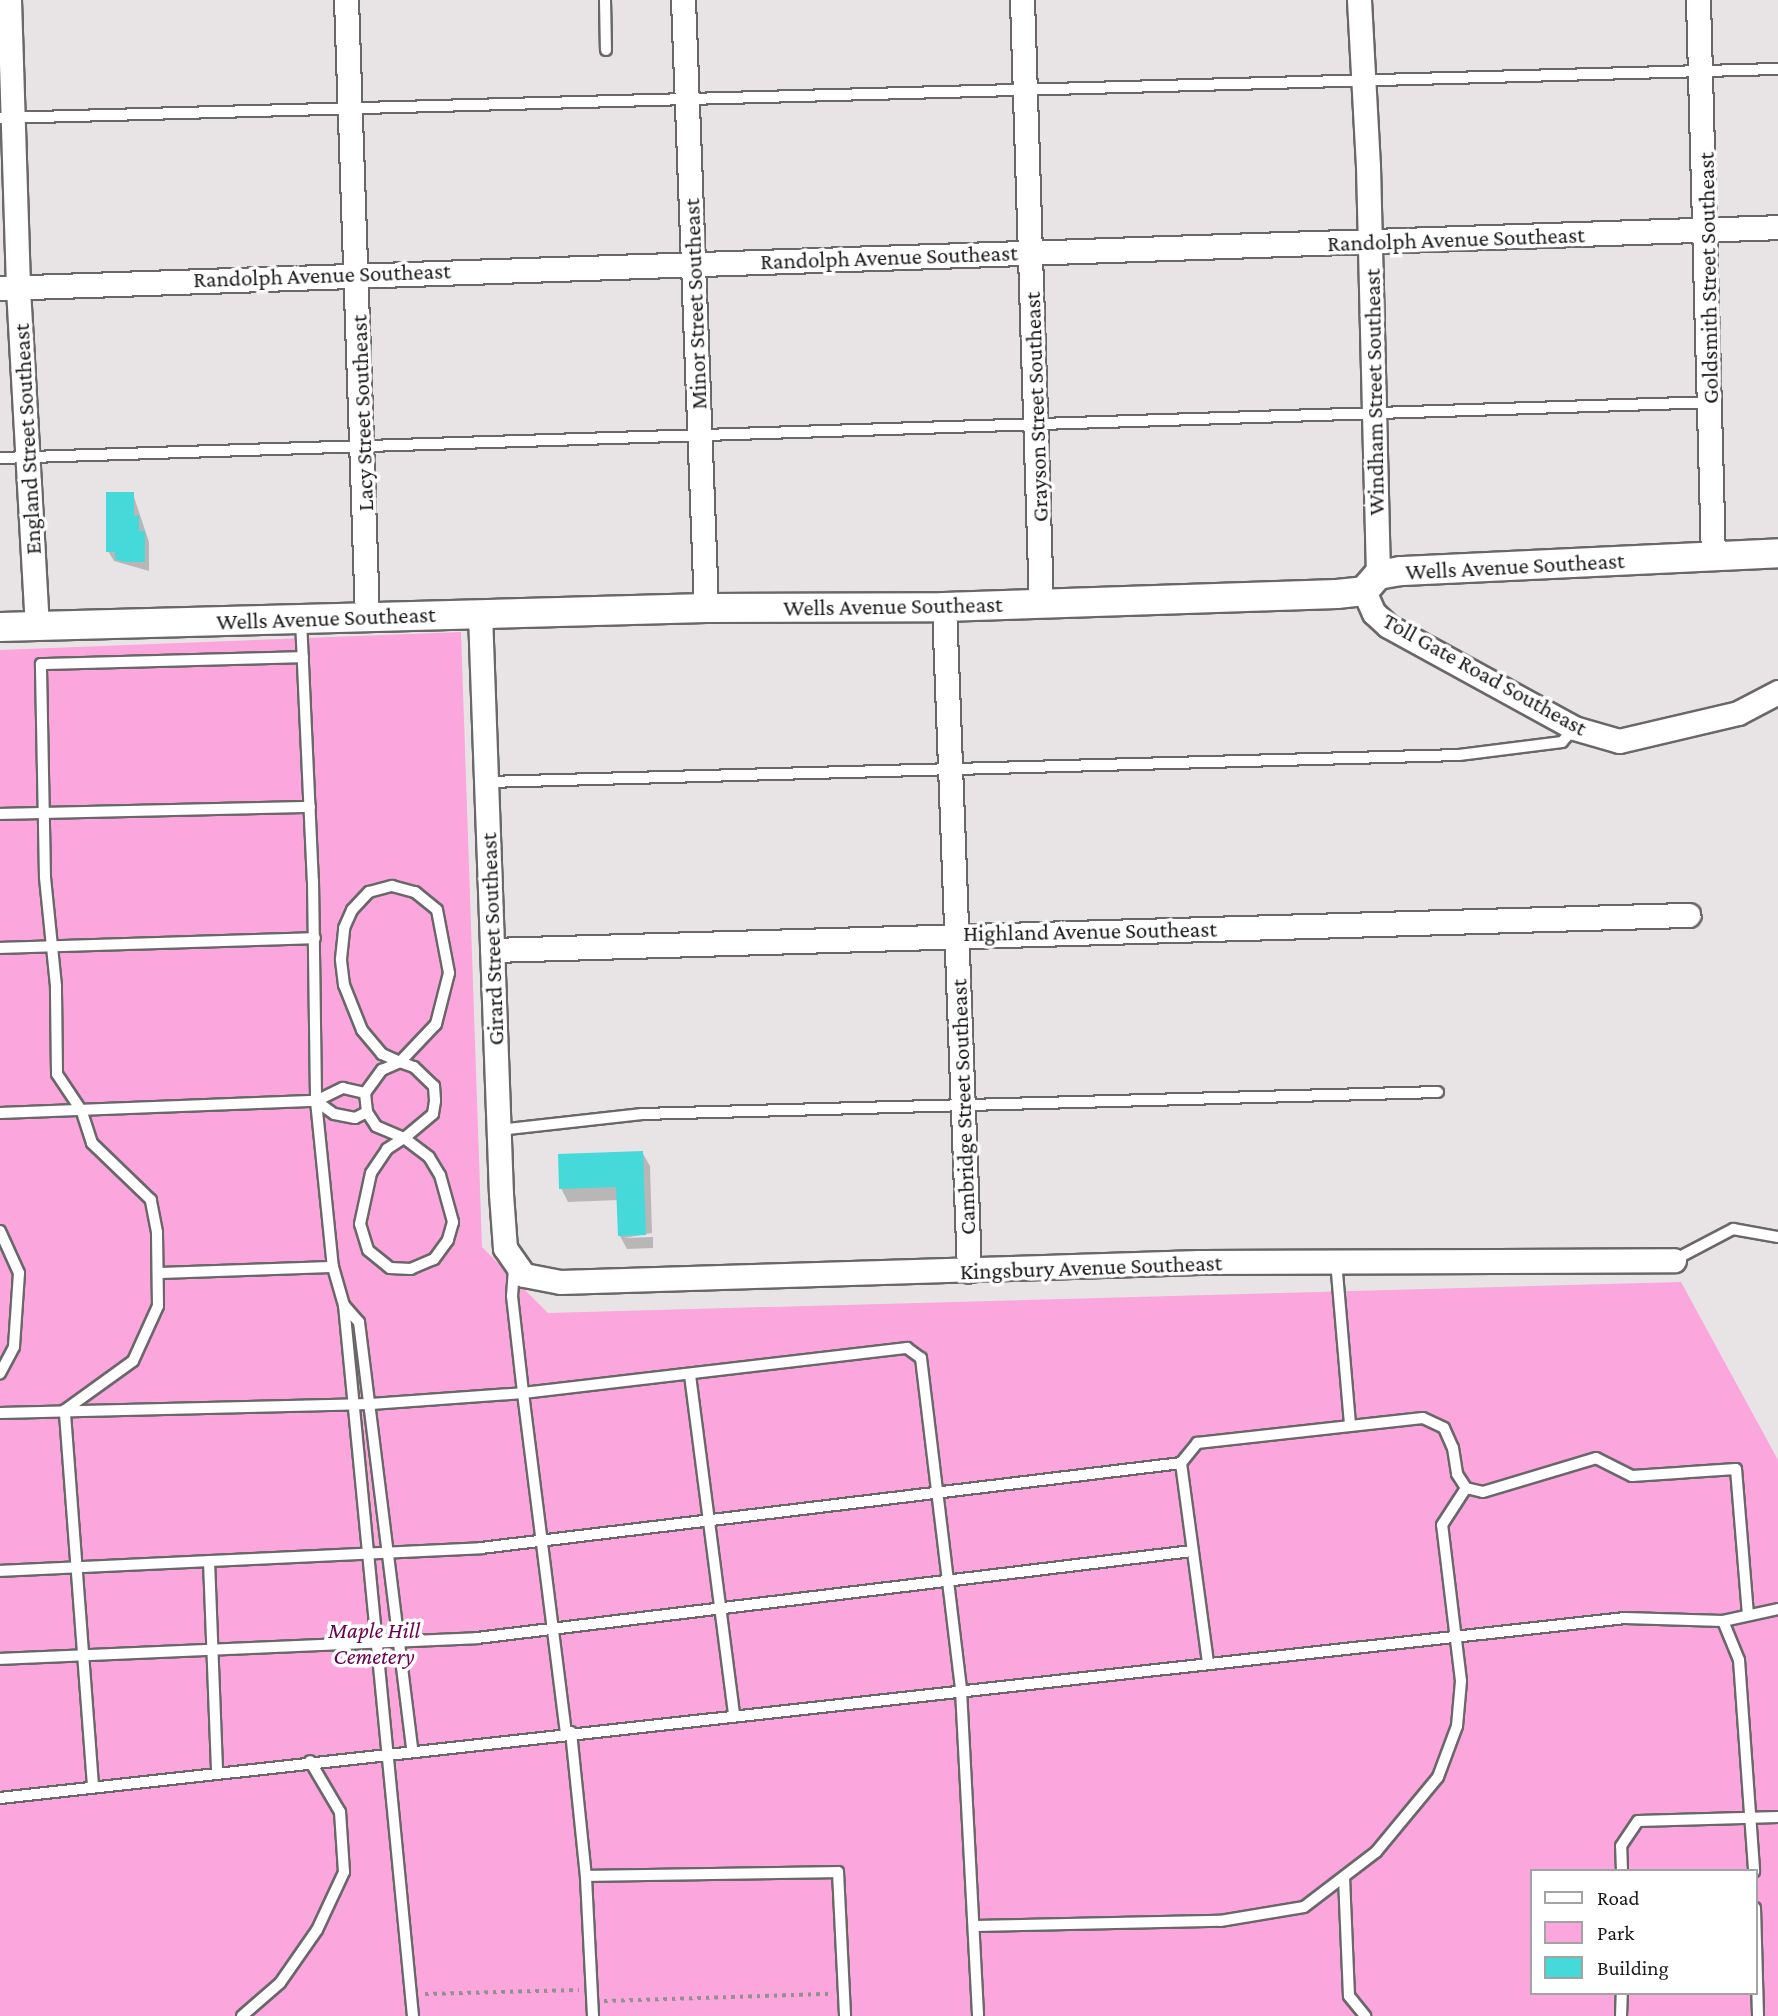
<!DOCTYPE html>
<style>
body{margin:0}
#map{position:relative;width:1778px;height:2016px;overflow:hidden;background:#e8e4e6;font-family:"Crimson Pro",serif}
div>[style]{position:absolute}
.green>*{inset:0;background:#fba6dc}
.shadow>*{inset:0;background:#0003}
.building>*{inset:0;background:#46d9da}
.path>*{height:3.5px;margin-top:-1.75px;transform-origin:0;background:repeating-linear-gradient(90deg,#939091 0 3.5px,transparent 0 8.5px)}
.roads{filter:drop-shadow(2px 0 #6a6769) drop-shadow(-2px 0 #6a6769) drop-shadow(0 2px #6a6769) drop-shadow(0 -2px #6a6769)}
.service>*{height:10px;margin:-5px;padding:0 5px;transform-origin:5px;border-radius:5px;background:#fff}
.minor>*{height:23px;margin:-11.5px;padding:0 11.5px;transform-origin:11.5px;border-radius:11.5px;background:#fff}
.tertiary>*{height:28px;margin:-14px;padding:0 14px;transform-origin:14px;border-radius:14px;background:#fff}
span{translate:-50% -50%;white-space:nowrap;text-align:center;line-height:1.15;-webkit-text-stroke:7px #fff;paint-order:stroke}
.street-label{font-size:23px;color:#1b191a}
.park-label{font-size:23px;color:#6a0051;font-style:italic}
.legend{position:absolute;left:1530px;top:1869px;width:228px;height:126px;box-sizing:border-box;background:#fff;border:2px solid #a4a3a3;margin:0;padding:9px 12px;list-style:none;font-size:21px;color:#1b191a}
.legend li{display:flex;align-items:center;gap:14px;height:35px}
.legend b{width:35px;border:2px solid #a4a3a3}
</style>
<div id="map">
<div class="green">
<i style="clip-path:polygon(evenodd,461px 632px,482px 1247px,548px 1313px,1681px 1282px,1778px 1460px,1778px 2016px,0 2016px,0 650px,461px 632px,1531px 1871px,1755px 1871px,1755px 1993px,1531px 1993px,1531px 1871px)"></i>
</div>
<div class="shadow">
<i style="clip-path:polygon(133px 494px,149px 542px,149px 571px,114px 561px,108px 551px)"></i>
<i style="clip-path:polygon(642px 1152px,650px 1166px,652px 1233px,624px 1238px,653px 1237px,653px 1248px,627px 1249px,620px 1236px,618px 1200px,568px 1202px,561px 1188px)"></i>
</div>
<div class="building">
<i style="clip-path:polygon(106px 492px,134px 492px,134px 516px,139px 515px,139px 531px,145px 531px,145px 562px,124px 562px,115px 559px,115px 552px,106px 552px)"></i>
<i style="clip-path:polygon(643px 1151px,646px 1235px,618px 1236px,616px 1187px,559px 1189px,558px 1154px)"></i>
</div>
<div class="path">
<i style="left:425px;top:1994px;width:154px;rotate:-1.5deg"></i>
<i style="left:604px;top:2001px;width:227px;rotate:-1.8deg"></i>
</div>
<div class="roads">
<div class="service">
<i style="left:605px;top:0;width:50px;rotate:88.9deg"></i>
<i style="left:0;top:118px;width:1779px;rotate:-1.58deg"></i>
<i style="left:0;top:458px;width:1712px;rotate:-1.87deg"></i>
<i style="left:301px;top:620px;width:261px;rotate:87.4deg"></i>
<i style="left:313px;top:881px;width:220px;rotate:89.2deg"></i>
<i style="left:316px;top:1101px;width:167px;rotate:84.2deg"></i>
<i style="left:333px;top:1267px;width:40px;rotate:74deg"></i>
<i style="left:344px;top:1305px;width:23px;rotate:49deg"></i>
<i style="left:359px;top:1322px;width:431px;rotate:82.9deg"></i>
<i style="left:487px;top:782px;width:972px;rotate:-1.59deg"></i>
<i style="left:1459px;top:755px;width:104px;rotate:-7.2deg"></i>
<i style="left:1562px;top:742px;width:18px;rotate:-49deg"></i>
<i style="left:0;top:814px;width:310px;rotate:-1.3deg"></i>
<i style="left:392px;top:886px;width:24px;rotate:15deg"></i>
<i style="left:415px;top:892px;width:28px;rotate:39deg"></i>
<i style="left:437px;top:910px;width:64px;rotate:79.2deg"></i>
<i style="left:449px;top:973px;width:53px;rotate:104.3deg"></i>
<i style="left:436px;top:1024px;width:52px;rotate:133.5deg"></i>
<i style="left:400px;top:1062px;width:20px;rotate:-156deg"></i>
<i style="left:382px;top:1054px;width:31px;rotate:-130deg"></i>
<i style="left:362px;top:1030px;width:48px;rotate:-111.8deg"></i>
<i style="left:344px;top:985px;width:26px;rotate:-97deg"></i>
<i style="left:341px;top:959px;width:31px;rotate:-84deg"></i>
<i style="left:344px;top:928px;width:20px;rotate:-66deg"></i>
<i style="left:352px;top:910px;width:25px;rotate:-47deg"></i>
<i style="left:369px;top:892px;width:24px;rotate:-15deg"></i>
<i style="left:0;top:948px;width:315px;rotate:-1.8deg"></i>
<i style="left:365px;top:1093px;width:29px;rotate:-54deg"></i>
<i style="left:382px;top:1070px;width:20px;rotate:-24deg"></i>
<i style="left:400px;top:1062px;width:15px;rotate:20deg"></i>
<i style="left:414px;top:1067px;width:28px;rotate:44deg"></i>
<i style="left:434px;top:1086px;width:15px;rotate:86deg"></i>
<i style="left:435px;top:1101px;width:13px;rotate:99deg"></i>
<i style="left:433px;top:1114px;width:38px;rotate:140deg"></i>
<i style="left:404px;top:1138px;width:30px;rotate:-157deg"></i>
<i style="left:376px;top:1126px;width:17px;rotate:-123deg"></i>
<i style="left:0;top:1113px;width:316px;rotate:-2.2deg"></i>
<i style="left:316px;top:1101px;width:30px;rotate:-26deg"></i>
<i style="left:343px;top:1088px;width:23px;rotate:13deg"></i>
<i style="left:365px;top:1093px;width:19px;rotate:84deg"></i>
<i style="left:367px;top:1112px;width:13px;rotate:153deg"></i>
<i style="left:355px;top:1118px;width:21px;rotate:-169deg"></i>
<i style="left:334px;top:1114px;width:22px;rotate:-144deg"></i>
<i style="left:499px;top:1130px;width:144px;rotate:-6.4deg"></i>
<i style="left:642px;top:1114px;width:796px;rotate:-1.58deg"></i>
<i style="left:404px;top:1138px;width:31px;rotate:37deg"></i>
<i style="left:429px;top:1157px;width:21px;rotate:59deg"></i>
<i style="left:440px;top:1175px;width:49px;rotate:74.5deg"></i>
<i style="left:453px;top:1222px;width:19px;rotate:106deg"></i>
<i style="left:448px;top:1240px;width:24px;rotate:126deg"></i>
<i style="left:434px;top:1259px;width:25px;rotate:157deg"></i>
<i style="left:411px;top:1269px;width:21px;rotate:-177deg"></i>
<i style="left:390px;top:1268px;width:28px;rotate:-141deg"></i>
<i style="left:368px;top:1250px;width:27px;rotate:-107deg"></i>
<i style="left:360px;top:1224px;width:52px;rotate:-77.8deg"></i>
<i style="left:371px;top:1173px;width:29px;rotate:-56deg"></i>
<i style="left:387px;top:1149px;width:20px;rotate:-33deg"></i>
<i style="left:0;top:1231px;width:46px;rotate:65.7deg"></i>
<i style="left:19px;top:1273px;width:74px;rotate:93.9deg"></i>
<i style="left:14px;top:1347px;width:30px;rotate:118deg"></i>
<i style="left:1674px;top:1260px;width:67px;rotate:-27.7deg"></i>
<i style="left:1733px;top:1229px;width:46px;rotate:10.1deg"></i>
<i style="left:1336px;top:1261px;width:165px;rotate:85.1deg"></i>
<i style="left:514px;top:1268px;width:28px;rotate:94deg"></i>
<i style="left:512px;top:1296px;width:98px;rotate:83.5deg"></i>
<i style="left:523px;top:1393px;width:343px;rotate:82.8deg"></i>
<i style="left:158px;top:1273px;width:175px;rotate:-2deg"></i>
<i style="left:344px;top:1305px;width:714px;rotate:84.46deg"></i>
<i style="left:690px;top:1375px;width:342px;rotate:82.6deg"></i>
<i style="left:0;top:1413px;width:371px;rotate:-1.4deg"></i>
<i style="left:371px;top:1404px;width:152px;rotate:-4.1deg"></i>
<i style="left:523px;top:1393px;width:387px;rotate:-6.7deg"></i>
<i style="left:907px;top:1348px;width:17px;rotate:36deg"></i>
<i style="left:921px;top:1358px;width:334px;rotate:83.1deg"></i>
<i style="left:961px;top:1690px;width:326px;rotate:87deg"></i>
<i style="left:1181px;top:1463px;width:202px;rotate:82.3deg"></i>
<i style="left:209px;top:1561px;width:210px;rotate:87.8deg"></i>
<i style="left:0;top:1571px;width:482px;rotate:-2.7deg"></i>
<i style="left:481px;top:1548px;width:705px;rotate:-6.92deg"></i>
<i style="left:1181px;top:1463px;width:26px;rotate:-51deg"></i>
<i style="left:1197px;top:1443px;width:227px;rotate:-6.3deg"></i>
<i style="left:1423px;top:1418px;width:23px;rotate:25deg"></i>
<i style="left:1444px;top:1428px;width:22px;rotate:66deg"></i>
<i style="left:1453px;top:1448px;width:26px;rotate:81deg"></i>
<i style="left:1457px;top:1474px;width:17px;rotate:57deg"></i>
<i style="left:1466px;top:1488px;width:17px;rotate:13deg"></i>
<i style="left:1483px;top:1492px;width:118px;rotate:-16.7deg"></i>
<i style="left:1596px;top:1458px;width:40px;rotate:26.6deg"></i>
<i style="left:1632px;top:1476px;width:104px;rotate:-3.9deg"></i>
<i style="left:1736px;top:1469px;width:145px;rotate:85.3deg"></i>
<i style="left:1723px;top:1621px;width:42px;rotate:67.7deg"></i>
<i style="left:1739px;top:1660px;width:212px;rotate:85.9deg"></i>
<i style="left:0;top:1659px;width:477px;rotate:-2.5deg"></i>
<i style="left:477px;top:1638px;width:720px;rotate:-6.94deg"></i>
<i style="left:571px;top:1732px;width:145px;rotate:84.1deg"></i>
<i style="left:93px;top:1786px;width:377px;rotate:-94.3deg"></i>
<i style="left:65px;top:1410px;width:84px;rotate:-35.8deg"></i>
<i style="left:133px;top:1361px;width:60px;rotate:-65.6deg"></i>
<i style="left:158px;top:1306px;width:74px;rotate:-90.8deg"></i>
<i style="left:157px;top:1232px;width:33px;rotate:-101deg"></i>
<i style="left:151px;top:1200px;width:82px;rotate:-136deg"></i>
<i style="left:92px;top:1143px;width:35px;rotate:-108deg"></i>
<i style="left:81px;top:1110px;width:43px;rotate:-123.7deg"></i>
<i style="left:57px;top:1074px;width:88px;rotate:-90.7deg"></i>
<i style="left:56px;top:986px;width:110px;rotate:-95.8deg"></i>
<i style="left:45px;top:877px;width:213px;rotate:-91.1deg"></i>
<i style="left:41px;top:664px;width:262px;rotate:-1.5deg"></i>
<i style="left:0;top:1798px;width:1635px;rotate:-6.32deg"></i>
<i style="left:1625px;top:1618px;width:98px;rotate:1.8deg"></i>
<i style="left:1723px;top:1621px;width:56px;rotate:-12.3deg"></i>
<i style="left:1622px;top:1871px;width:25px;rotate:-92deg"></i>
<i style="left:1621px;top:1846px;width:30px;rotate:-56deg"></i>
<i style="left:1638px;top:1821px;width:140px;rotate:-1.6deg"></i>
<i style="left:1344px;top:1877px;width:119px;rotate:87.6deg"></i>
<i style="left:1349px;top:1996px;width:26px;rotate:51deg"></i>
<i style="left:1755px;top:1908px;width:108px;rotate:88.4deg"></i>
<i style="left:975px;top:1926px;width:245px;rotate:-1.2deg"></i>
<i style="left:1220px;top:1921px;width:85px;rotate:-9.5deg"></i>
<i style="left:1304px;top:1907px;width:91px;rotate:-37.4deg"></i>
<i style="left:1376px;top:1852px;width:97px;rotate:-50.4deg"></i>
<i style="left:1438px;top:1777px;width:54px;rotate:-69.6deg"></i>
<i style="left:1457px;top:1726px;width:45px;rotate:-84.9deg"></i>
<i style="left:1461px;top:1681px;width:157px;rotate:-96.9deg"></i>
<i style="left:1442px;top:1525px;width:44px;rotate:-57deg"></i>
<i style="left:242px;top:2016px;width:50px;rotate:-41deg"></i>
<i style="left:280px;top:1983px;width:65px;rotate:-55.1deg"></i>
<i style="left:317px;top:1930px;width:64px;rotate:-65deg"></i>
<i style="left:344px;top:1872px;width:60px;rotate:-93.8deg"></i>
<i style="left:340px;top:1812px;width:59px;rotate:-120.5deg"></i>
<i style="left:593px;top:2016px;width:140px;rotate:-92.9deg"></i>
<i style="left:586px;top:1876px;width:252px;rotate:-0.9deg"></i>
<i style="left:838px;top:1872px;width:144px;rotate:87.2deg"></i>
<i style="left:1621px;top:2016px;width:23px;rotate:-88deg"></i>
</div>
<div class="minor">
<i style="left:9px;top:0;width:288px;rotate:88.2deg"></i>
<i style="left:18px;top:288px;width:339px;rotate:86.8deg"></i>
<i style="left:346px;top:0;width:617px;rotate:88.05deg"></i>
<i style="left:683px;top:0;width:608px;rotate:87.83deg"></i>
<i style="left:1022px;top:0;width:603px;rotate:88.2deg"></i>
<i style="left:1359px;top:0;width:166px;rotate:86.9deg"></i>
<i style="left:1368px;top:166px;width:409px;rotate:88.6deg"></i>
<i style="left:1698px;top:0;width:557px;rotate:88.46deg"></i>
<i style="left:0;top:288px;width:1779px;rotate:-1.96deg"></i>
<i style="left:1364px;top:591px;width:24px;rotate:66deg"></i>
<i style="left:1374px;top:613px;width:19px;rotate:43deg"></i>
<i style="left:1388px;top:626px;width:212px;rotate:28.7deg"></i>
<i style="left:1574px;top:728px;width:47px;rotate:16.1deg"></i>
<i style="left:1619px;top:741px;width:122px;rotate:-13.2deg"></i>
<i style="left:1738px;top:713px;width:45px;rotate:-27.7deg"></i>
<i style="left:944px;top:607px;width:664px;rotate:87.84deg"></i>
<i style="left:480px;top:614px;width:580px;rotate:87.93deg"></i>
<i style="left:501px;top:1194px;width:54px;rotate:85.8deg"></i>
<i style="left:505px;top:1248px;width:33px;rotate:55deg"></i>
<i style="left:524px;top:1275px;width:37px;rotate:11deg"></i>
<i style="left:560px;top:1282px;width:639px;rotate:-1.79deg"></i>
<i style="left:1199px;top:1262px;width:475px;rotate:-0.2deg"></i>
<i style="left:492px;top:950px;width:1197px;rotate:-1.68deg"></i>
</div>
<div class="tertiary">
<i style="left:0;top:627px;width:706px;rotate:-1.54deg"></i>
<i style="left:706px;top:608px;width:238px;rotate:-0.2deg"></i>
<i style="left:944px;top:607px;width:393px;rotate:-1.9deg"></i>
<i style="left:1337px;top:594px;width:27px;rotate:-6deg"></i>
<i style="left:1364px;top:591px;width:21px;rotate:-49deg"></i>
<i style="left:1378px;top:575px;width:23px;rotate:-10deg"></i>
<i style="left:1401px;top:571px;width:377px;rotate:-2.7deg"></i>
</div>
</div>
<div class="street-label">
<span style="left:1456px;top:239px;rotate:-2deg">Randolph Avenue Southeast</span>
<span style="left:889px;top:257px;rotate:-2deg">Randolph Avenue Southeast</span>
<span style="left:322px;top:275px;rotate:-2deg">Randolph Avenue Southeast</span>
<span style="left:1708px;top:278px;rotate:-91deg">Goldsmith Street Southeast</span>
<span style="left:695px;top:304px;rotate:-92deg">Minor Street Southeast</span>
<span style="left:1374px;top:392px;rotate:-91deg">Windham Street Southeast</span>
<span style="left:1036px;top:407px;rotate:-92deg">Grayson Street Southeast</span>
<span style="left:362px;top:413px;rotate:-92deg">Lacy Street Southeast</span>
<span style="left:27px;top:439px;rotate:-93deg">England Street Southeast</span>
<span style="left:1515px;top:566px;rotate:-3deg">Wells Avenue Southeast</span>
<span style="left:893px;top:606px;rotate:-1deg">Wells Avenue Southeast</span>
<span style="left:326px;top:618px;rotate:-2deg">Wells Avenue Southeast</span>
<span style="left:1485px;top:674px;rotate:29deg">Toll Gate Road Southeast</span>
<span style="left:1090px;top:931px;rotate:-1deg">Highland Avenue Southeast</span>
<span style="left:492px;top:939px;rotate:-92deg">Girard Street Southeast</span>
<span style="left:963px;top:1107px;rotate:-92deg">Cambridge Street Southeast</span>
<span style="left:1091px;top:1267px;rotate:-2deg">Kingsbury Avenue Southeast</span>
</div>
<div class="park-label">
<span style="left:374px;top:1643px">Maple Hill<br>Cemetery</span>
</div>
<ul class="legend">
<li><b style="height:9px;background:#fff"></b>Road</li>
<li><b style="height:19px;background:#fba6dc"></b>Park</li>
<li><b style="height:19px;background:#46d9da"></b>Building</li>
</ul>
</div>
